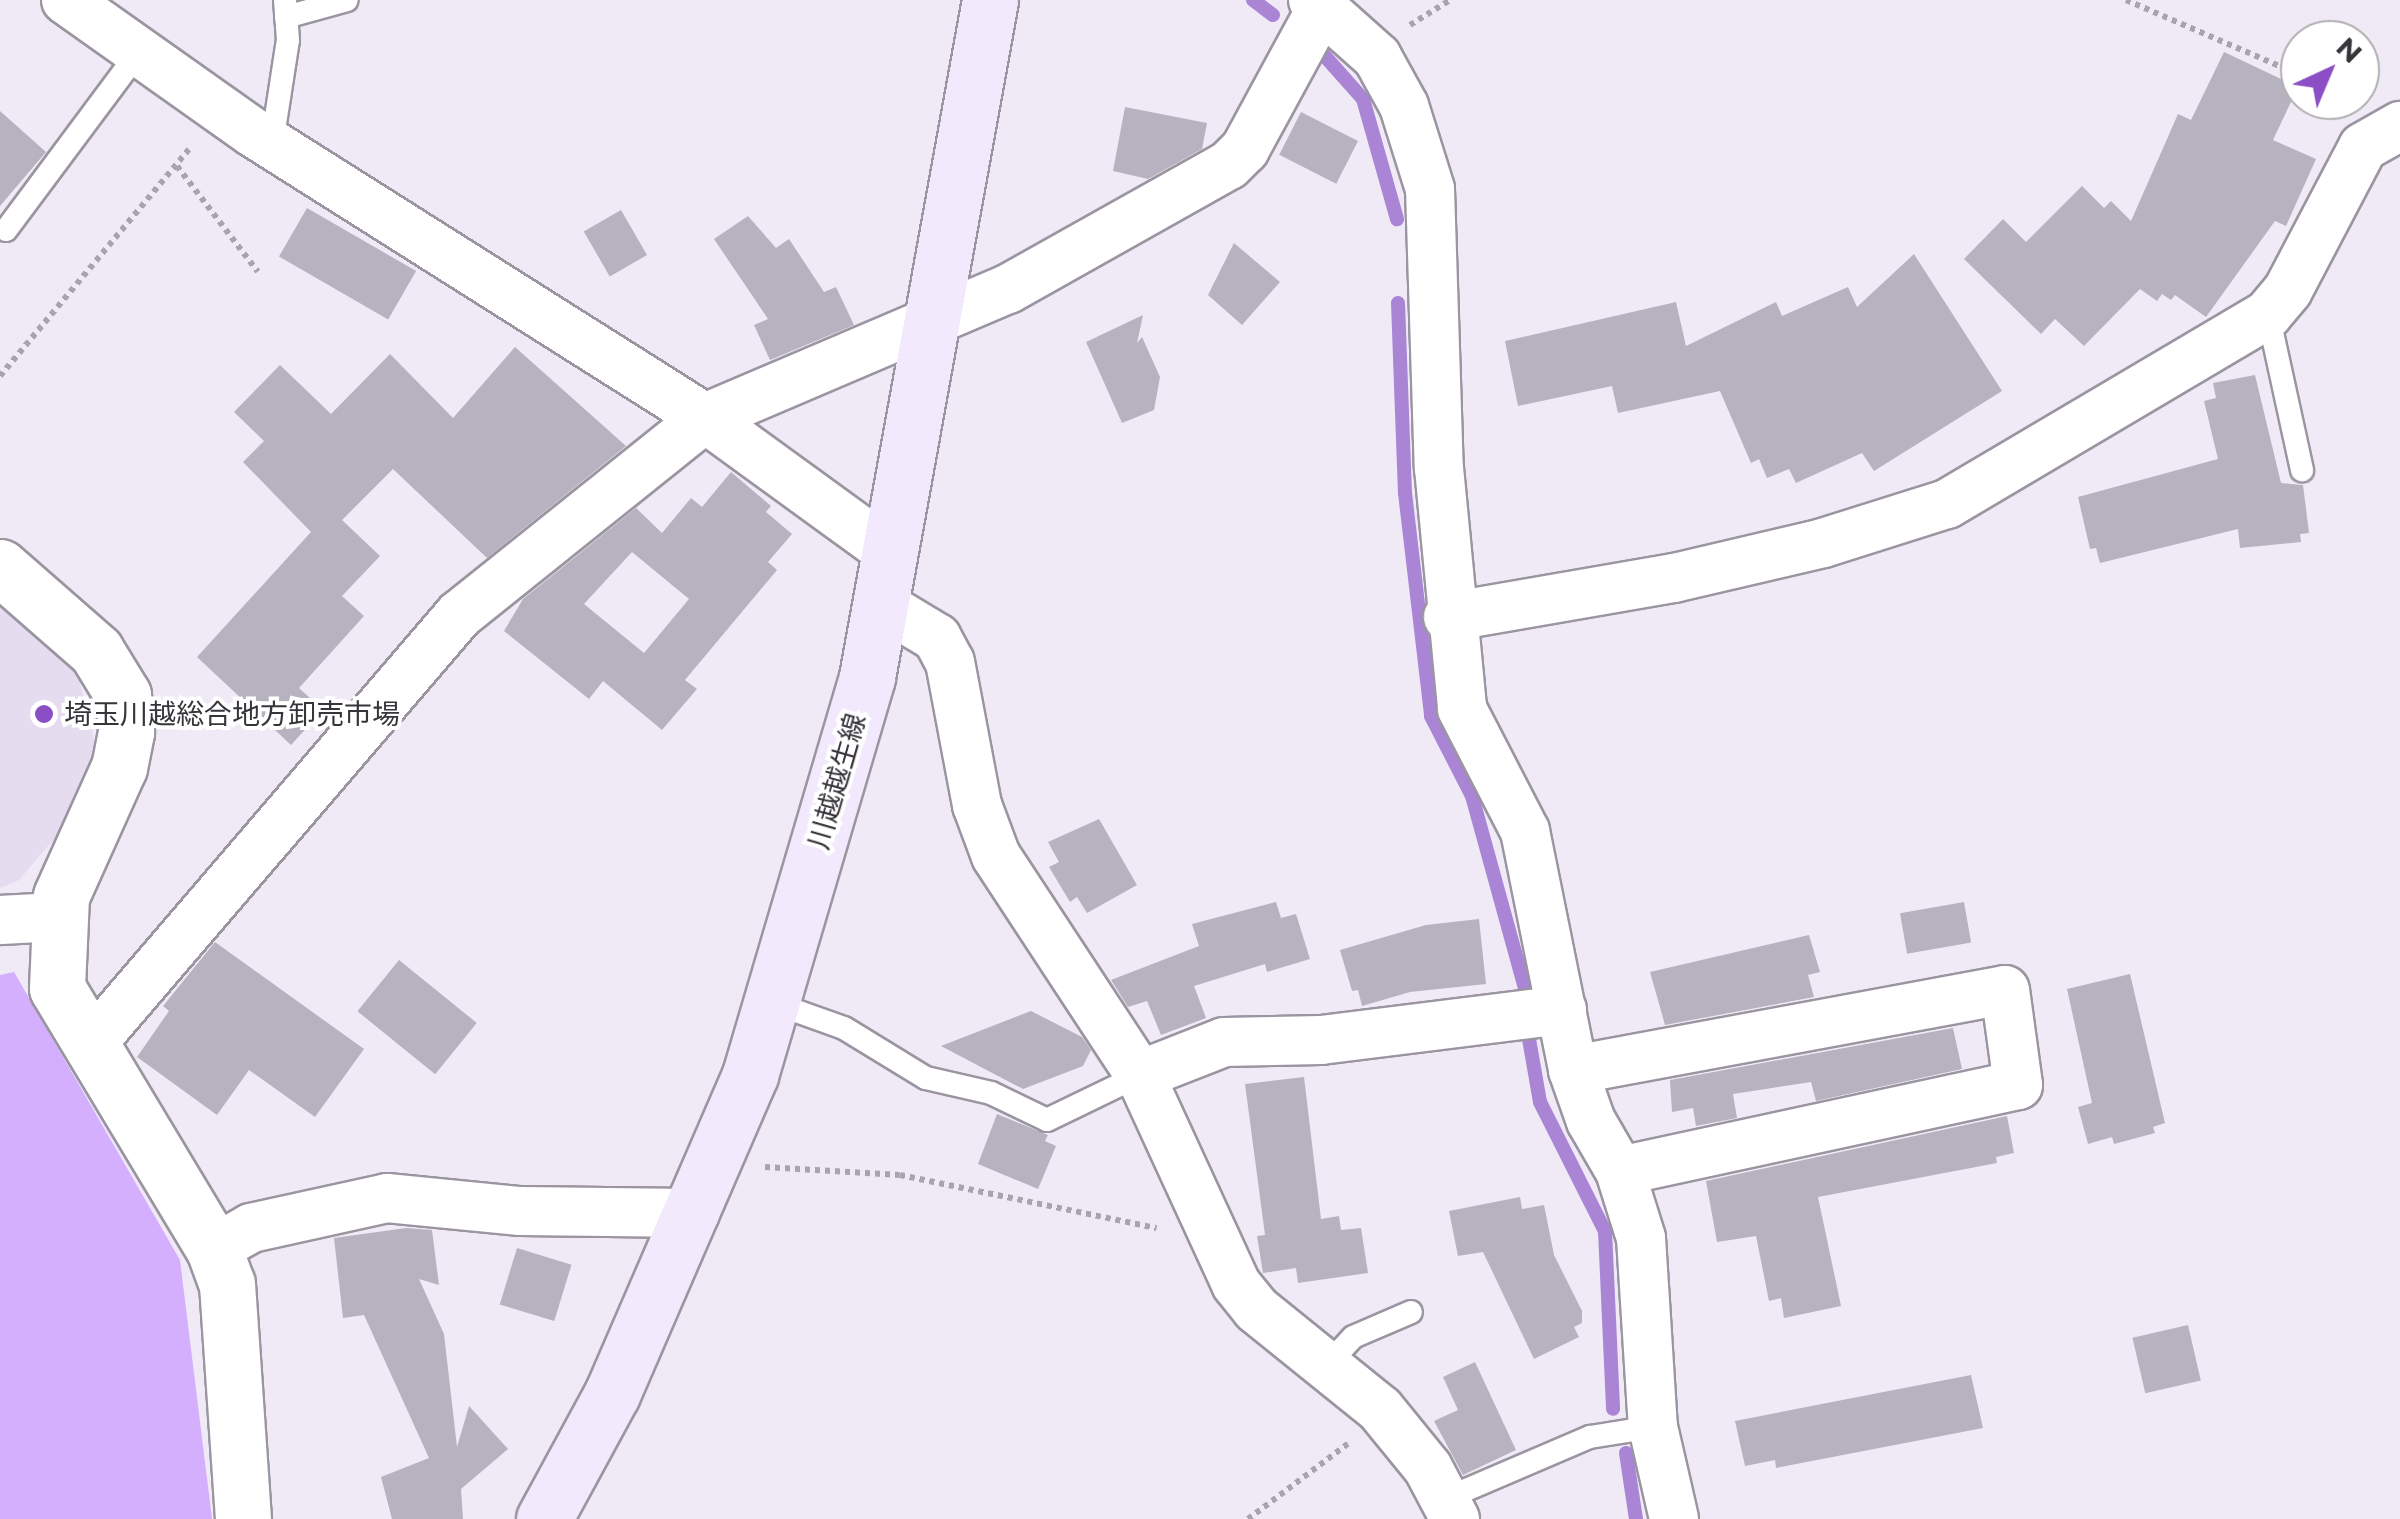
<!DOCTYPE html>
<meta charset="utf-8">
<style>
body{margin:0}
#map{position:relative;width:2400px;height:1519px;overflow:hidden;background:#f0eaf7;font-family:Montserrat,"Noto Sans JP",sans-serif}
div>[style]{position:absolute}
.built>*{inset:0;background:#e5dcf0}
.green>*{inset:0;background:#d3affd}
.stream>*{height:14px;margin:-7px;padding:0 7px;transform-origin:7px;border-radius:7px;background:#aa84d5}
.building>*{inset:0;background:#b7b2bf;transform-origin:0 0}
.path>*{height:6px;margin-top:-3px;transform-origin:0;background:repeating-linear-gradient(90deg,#a8a4ad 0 5px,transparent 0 10px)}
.roads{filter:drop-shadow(2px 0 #9a95a1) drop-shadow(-2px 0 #9a95a1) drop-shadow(0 2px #9a95a1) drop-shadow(0 -2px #9a95a1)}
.service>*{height:22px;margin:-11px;padding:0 11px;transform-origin:11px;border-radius:11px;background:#fff}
.minor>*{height:48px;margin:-24px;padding:0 24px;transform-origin:24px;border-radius:24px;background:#fff}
.tertiary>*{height:55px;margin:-27.5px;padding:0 27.5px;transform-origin:27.5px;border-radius:27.5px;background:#fff}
.secondary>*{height:55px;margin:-27.5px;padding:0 27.5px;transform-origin:27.5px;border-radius:27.5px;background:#f2eafc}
.dots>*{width:28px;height:28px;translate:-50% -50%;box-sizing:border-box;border:5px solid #fff;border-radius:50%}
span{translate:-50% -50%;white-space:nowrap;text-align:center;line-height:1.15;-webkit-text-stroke:8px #fff;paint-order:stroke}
.poi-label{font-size:28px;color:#37353a}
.left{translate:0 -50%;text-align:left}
.street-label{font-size:28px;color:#37353a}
.north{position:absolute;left:2280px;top:20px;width:100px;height:100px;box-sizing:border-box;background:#fff;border:2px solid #afaeb0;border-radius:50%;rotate:44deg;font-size:28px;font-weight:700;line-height:40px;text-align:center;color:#37353a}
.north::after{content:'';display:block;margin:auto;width:35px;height:45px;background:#8b4ec4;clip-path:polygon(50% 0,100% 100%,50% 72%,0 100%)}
</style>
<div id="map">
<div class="built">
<i style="clip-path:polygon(0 595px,78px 675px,97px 752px,72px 818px,19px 880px,0 888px)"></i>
</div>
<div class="green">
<i style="clip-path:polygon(14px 972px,180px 1260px,212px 1519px,0 1519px,0 975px)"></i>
</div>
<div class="stream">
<i style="left:1253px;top:0;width:25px;rotate:37deg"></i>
<i style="left:1323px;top:54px;width:60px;rotate:48.4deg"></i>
<i style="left:1363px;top:99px;width:125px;rotate:74.2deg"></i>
<i style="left:1398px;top:303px;width:190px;rotate:87.9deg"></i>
<i style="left:1405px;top:493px;width:225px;rotate:83.3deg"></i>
<i style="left:1431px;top:716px;width:90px;rotate:62.9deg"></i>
<i style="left:1472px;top:796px;width:200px;rotate:74.6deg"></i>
<i style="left:1529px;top:1039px;width:64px;rotate:80.1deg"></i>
<i style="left:1540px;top:1102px;width:144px;rotate:63.3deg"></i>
<i style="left:1605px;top:1231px;width:178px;rotate:87.4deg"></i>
<i style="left:1626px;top:1453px;width:67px;rotate:81.4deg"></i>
</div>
<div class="building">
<i style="clip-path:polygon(2224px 52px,2298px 87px,2273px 140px,2316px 159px,2286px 226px,2275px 221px,2206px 317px,2175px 295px,2171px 300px,2162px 294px,2157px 301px,2140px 289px,2084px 346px,2055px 319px,2041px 334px,1964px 259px,2003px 219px,2026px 242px,2082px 186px,2104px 208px,2111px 201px,2131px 221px,2178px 114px,2191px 120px)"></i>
<i style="clip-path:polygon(1125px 107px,1207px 123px,1202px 149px,1148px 179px,1113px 171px)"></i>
<i style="clip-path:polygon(0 111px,46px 152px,0 206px)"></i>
<i style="left:1301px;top:112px;width:64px;height:48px;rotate:27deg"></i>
<i style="left:307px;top:208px;width:126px;height:56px;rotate:30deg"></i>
<i style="left:621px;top:210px;width:52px;height:43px;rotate:60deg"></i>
<i style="clip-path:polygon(748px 216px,776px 248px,789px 239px,824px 292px,836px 287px,854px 325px,770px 360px,754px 325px,768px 319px,714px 239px)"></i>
<i style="clip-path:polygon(1234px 243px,1280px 282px,1242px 325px,1208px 295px)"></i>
<i style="clip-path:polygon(1914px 254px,2002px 391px,1874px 471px,1862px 453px,1796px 483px,1789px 469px,1767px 478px,1759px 459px,1751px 463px,1720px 391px,1618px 413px,1612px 386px,1518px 406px,1505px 341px,1676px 302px,1686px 346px,1776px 302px,1782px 316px,1848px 287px,1857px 307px)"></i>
<i style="clip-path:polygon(1143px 315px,1137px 343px,1142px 337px,1160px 377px,1154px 410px,1122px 423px,1086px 342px)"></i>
<i style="clip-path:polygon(515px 347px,626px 446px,487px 558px,393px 469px,342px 520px,380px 556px,342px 596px,364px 616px,299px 688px,323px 710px,291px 745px,197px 657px,311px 532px,243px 462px,264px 441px,234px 412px,280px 365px,331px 414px,390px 354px,453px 418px)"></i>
<i style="clip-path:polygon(2255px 375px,2281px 483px,2303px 485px,2309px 533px,2300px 534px,2301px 542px,2240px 548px,2238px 529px,2100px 563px,2096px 548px,2090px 549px,2078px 497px,2218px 459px,2204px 401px,2216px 398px,2213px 383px)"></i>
<i style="clip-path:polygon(evenodd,731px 472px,771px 506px,766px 512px,792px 534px,768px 562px,777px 570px,685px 680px,697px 689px,662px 730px,603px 681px,589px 699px,504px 631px,523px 599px,636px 508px,662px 533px,691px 498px,702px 507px,731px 472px,632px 552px,689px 599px,644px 653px,584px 604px,632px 552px)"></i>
<i style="clip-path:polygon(1099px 819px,1137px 885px,1087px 913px,1077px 897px,1070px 902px,1049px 867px,1059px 862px,1048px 842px)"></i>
<i style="clip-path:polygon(1276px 902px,1281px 918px,1296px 914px,1310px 959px,1267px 972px,1265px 964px,1194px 986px,1206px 1018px,1161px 1035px,1147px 1001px,1128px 1007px,1111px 980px,1199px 946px,1192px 924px)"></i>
<i style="left:1964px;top:902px;width:41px;height:65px;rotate:80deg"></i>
<i style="clip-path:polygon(1479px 919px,1486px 984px,1410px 992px,1362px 1006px,1358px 990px,1352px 991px,1340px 950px,1426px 925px)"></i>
<i style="clip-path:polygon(1809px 935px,1820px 972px,1808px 975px,1814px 997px,1665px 1025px,1650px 972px)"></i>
<i style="clip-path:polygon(215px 942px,364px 1049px,315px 1117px,249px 1070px,217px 1115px,137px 1057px,169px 1011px,163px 1006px)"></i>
<i style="left:399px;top:960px;width:100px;height:66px;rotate:39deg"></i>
<i style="clip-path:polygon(2130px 974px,2165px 1123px,2153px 1127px,2155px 1133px,2114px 1144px,2112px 1137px,2088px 1144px,2078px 1107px,2092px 1103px,2067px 989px)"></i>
<i style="clip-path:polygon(1031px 1011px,1082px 1037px,1091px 1050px,1083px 1066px,1023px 1089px,941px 1046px)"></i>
<i style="clip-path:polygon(1953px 1028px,1962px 1069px,1816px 1101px,1811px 1082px,1733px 1094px,1737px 1118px,1696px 1126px,1693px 1108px,1672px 1112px,1670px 1080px)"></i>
<i style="clip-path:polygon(1304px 1077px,1321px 1219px,1339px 1216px,1341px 1230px,1361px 1228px,1368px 1273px,1298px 1283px,1296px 1268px,1263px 1273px,1257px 1236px,1265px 1235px,1245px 1084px)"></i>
<i style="clip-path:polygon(997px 1114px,1048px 1135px,1045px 1141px,1056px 1146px,1038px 1189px,978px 1164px)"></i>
<i style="clip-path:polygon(2007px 1116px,2014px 1153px,1996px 1157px,1997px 1163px,1818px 1197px,1841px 1306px,1784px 1318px,1781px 1298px,1769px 1301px,1756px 1236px,1717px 1242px,1706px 1181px)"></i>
<i style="clip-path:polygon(1520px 1197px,1522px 1209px,1544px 1205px,1554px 1255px,1582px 1311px,1582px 1323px,1574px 1327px,1579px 1337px,1534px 1359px,1483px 1252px,1458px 1256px,1449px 1211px)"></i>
<i style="clip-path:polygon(406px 1228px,432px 1230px,439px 1285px,419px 1279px,444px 1334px,457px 1447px,469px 1406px,508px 1449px,461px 1489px,463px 1519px,392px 1519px,381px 1477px,429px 1458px,364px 1315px,343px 1318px,334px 1238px)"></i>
<i style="left:517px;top:1248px;width:57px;height:59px;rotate:17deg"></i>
<i style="left:2188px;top:1325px;width:57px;height:57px;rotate:77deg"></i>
<i style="clip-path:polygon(1475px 1362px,1516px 1450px,1463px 1475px,1434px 1421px,1458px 1410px,1443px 1377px)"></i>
<i style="clip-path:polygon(1971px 1375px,1983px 1428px,1776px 1468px,1775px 1460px,1745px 1466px,1735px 1421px)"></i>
</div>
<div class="path">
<i style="left:2126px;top:0;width:189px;rotate:23.3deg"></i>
<i style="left:1410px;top:25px;width:47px;rotate:-32deg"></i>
<i style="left:177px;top:166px;width:133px;rotate:52.6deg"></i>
<i style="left:0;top:376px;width:298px;rotate:-50.2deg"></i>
<i style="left:765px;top:1167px;width:135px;rotate:3.4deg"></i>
<i style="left:900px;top:1175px;width:262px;rotate:11.7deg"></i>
<i style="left:1248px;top:1519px;width:126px;rotate:-37deg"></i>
</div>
<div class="roads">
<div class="service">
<i style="left:286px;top:17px;width:63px;rotate:-15.6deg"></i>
<i style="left:272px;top:143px;width:104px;rotate:-81.2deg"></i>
<i style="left:288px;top:40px;width:40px;rotate:-94.3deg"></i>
<i style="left:6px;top:230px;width:219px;rotate:-53.3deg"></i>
<i style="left:2268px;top:314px;width:160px;rotate:77.7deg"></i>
<i style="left:771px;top:1002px;width:77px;rotate:19.6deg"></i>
<i style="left:844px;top:1028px;width:96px;rotate:31.4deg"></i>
<i style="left:926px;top:1078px;width:67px;rotate:13deg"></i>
<i style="left:991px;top:1093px;width:62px;rotate:25.7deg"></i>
<i style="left:1047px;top:1120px;width:103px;rotate:-25.8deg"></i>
<i style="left:1327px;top:1365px;width:38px;rotate:-47deg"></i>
<i style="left:1353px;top:1337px;width:63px;rotate:-23.3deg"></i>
<i style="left:1445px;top:1499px;width:158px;rotate:-23.2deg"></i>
<i style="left:1590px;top:1437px;width:64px;rotate:-9deg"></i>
</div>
<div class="minor">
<i style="left:66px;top:0;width:230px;rotate:35.3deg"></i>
<i style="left:254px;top:133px;width:534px;rotate:32.29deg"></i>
<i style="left:705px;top:418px;width:231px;rotate:36deg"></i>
<i style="left:1313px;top:0;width:86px;rotate:41.7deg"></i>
<i style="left:1377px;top:57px;width:56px;rotate:61.1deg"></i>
<i style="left:1404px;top:106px;width:87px;rotate:72.6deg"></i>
<i style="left:1430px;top:189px;width:279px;rotate:88.2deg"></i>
<i style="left:1439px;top:468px;width:242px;rotate:84.5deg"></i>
<i style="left:1462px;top:709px;width:137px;rotate:62.7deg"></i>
<i style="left:1525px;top:831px;width:244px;rotate:78.6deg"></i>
<i style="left:1573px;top:1070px;width:54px;rotate:70.6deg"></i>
<i style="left:1591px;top:1121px;width:58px;rotate:59.9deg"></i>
<i style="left:1620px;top:1171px;width:70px;rotate:72.6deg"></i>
<i style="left:1641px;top:1238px;width:189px;rotate:86.4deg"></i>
<i style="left:1653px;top:1427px;width:94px;rotate:77.1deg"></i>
<i style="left:884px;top:606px;width:62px;rotate:31.1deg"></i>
<i style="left:937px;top:638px;width:27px;rotate:62deg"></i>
<i style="left:950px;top:662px;width:146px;rotate:79.3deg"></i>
<i style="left:977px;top:805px;width:54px;rotate:69.6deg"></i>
<i style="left:996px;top:856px;width:262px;rotate:56.7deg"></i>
<i style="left:1140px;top:1075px;width:90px;rotate:-21.4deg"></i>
<i style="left:1224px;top:1042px;width:97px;rotate:-1.2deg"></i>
<i style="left:1321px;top:1040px;width:243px;rotate:-7.1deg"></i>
<i style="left:1448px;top:617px;width:229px;rotate:-9.8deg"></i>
<i style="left:1674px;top:578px;width:153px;rotate:-13.2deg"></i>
<i style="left:1823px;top:543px;width:130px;rotate:-17.5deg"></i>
<i style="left:1947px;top:504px;width:373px;rotate:-30.6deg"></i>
<i style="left:2268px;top:314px;width:31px;rotate:-50deg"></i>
<i style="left:2288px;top:290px;width:161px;rotate:-62.3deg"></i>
<i style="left:2363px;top:147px;width:43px;rotate:-29.6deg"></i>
<i style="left:0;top:920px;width:56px;rotate:-3.1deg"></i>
<i style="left:92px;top:1043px;width:564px;rotate:-49.39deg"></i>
<i style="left:459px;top:615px;width:315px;rotate:-38.7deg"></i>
<i style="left:705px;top:418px;width:329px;rotate:-23.1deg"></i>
<i style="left:1008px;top:289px;width:253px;rotate:-29.3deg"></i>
<i style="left:1229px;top:165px;width:23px;rotate:-45deg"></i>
<i style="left:1245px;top:149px;width:162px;rotate:-61.5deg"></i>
<i style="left:1573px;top:1070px;width:439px;rotate:-10.5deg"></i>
<i style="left:2005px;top:990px;width:96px;rotate:82.2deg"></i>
<i style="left:2018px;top:1085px;width:407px;rotate:167.8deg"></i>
<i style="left:1140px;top:1075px;width:230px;rotate:65.3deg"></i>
<i style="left:1236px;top:1284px;width:32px;rotate:51deg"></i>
<i style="left:1256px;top:1309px;width:159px;rotate:38.9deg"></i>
<i style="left:1380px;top:1409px;width:76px;rotate:50.9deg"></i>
<i style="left:1428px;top:1468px;width:58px;rotate:62.1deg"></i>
<i style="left:214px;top:1249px;width:43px;rotate:-29.6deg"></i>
<i style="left:251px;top:1228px;width:139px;rotate:-12.4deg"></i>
<i style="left:387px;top:1198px;width:134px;rotate:5.6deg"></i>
<i style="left:520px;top:1211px;width:175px;rotate:0.7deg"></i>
</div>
<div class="tertiary">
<i style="left:0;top:567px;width:128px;rotate:41.2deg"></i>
<i style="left:96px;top:651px;width:52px;rotate:58.5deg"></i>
<i style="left:123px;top:695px;width:37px;rotate:85deg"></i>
<i style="left:126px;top:732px;width:36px;rotate:101deg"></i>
<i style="left:119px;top:767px;width:141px;rotate:114.2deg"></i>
<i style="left:61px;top:896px;width:92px;rotate:92.5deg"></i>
<i style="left:57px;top:988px;width:305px;rotate:59deg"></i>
<i style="left:214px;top:1249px;width:37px;rotate:70deg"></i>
<i style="left:227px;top:1284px;width:236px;rotate:86.1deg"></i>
</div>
<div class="secondary">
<i style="left:544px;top:1519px;width:142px;rotate:-61.5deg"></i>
<i style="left:612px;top:1394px;width:348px;rotate:-66.6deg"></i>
<i style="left:750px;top:1075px;width:415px;rotate:-73.6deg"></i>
<i style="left:867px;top:677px;width:688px;rotate:-79.7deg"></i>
</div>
</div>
<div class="dots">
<i style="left:44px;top:714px;background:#8b4ec4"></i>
</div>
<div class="poi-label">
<span class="left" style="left:64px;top:714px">埼玉川越総合地方卸売市場</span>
</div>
<div class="street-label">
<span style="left:837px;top:781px;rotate:-74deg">川越越生線</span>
</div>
<div class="north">N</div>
</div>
